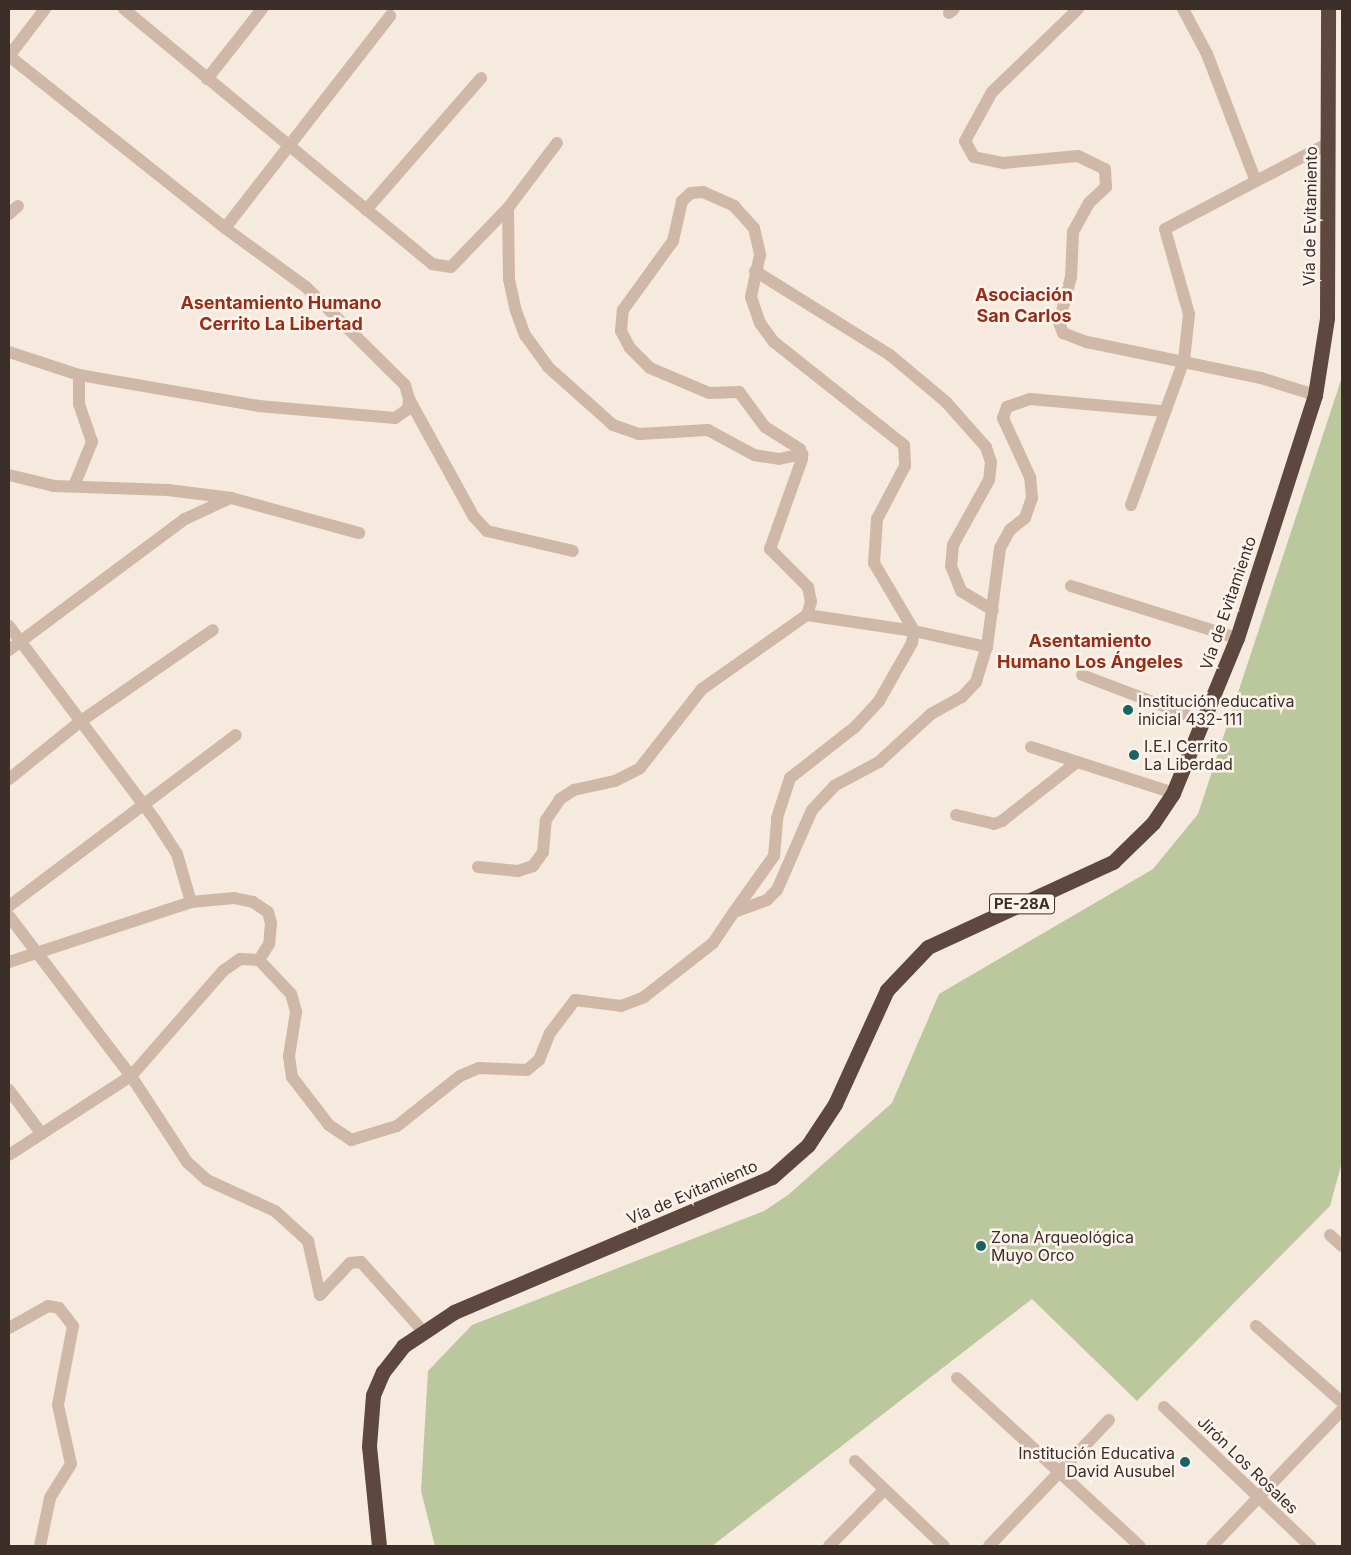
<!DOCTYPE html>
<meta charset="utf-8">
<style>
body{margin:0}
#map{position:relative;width:1351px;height:1555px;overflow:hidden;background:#f6eadf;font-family:Inter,sans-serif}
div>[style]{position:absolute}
.green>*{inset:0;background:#bbc79c}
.street>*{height:12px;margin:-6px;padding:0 6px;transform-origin:6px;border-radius:6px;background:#d0b8a9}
.highway>*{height:15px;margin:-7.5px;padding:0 7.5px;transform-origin:7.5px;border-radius:7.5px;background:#5e473f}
.dots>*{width:14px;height:14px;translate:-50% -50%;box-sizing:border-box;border:2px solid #fcf4ec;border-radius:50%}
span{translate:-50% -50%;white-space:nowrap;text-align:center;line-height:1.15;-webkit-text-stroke:5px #fcf4ec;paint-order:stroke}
.shield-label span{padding:1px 4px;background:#fcf4ec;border:1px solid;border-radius:4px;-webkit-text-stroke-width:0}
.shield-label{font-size:15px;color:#3c2e29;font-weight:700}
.street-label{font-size:16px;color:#3c2e29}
.poi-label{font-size:16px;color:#3c2e29}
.left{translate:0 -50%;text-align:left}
.right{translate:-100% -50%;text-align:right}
.neighbourhood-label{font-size:18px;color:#962e18;font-weight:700}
.frame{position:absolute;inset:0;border:10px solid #3c2e29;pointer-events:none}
</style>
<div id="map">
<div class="green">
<i style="clip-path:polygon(1342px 377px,1342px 1162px,1330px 1206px,1137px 1401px,1032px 1299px,712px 1546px,435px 1546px,421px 1491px,428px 1371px,472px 1325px,764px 1211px,788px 1195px,892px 1103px,939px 994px,1153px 869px,1198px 814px)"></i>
</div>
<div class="street">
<i style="left:124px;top:9px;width:400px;rotate:39.6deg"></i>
<i style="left:432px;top:264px;width:19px;rotate:9deg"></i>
<i style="left:451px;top:267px;width:82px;rotate:-46deg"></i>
<i style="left:1078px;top:9px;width:120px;rotate:136deg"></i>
<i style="left:992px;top:92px;width:56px;rotate:118.9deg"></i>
<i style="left:965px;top:141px;width:18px;rotate:61deg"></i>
<i style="left:974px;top:157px;width:30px;rotate:12deg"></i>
<i style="left:1003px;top:163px;width:75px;rotate:-5.3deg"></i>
<i style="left:1078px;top:156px;width:30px;rotate:26deg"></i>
<i style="left:1105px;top:169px;width:18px;rotate:87deg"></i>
<i style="left:1106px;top:187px;width:23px;rotate:137deg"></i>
<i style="left:1089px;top:203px;width:33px;rotate:119deg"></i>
<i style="left:1073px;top:232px;width:45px;rotate:92.5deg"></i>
<i style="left:1071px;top:277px;width:47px;rotate:104.9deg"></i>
<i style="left:1059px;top:322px;width:12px;rotate:70deg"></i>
<i style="left:1063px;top:333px;width:26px;rotate:21deg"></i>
<i style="left:1087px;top:342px;width:178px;rotate:11.7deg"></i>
<i style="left:1261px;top:378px;width:57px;rotate:17.5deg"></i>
<i style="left:1183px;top:9px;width:51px;rotate:61.9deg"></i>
<i style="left:1207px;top:54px;width:134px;rotate:69deg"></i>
<i style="left:949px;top:13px;width:6px;rotate:-39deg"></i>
<i style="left:9px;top:56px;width:276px;rotate:38.5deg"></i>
<i style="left:225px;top:228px;width:100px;rotate:36.1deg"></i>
<i style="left:306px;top:287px;width:139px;rotate:44.7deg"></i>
<i style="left:405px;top:385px;width:15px;rotate:74deg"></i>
<i style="left:409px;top:399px;width:10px;rotate:96deg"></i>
<i style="left:408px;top:409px;width:16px;rotate:145deg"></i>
<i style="left:395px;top:418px;width:137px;rotate:-175deg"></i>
<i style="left:259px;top:406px;width:183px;rotate:-170.2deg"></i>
<i style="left:79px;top:375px;width:74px;rotate:-161.8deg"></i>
<i style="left:9px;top:56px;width:59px;rotate:-52.5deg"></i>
<i style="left:207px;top:79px;width:89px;rotate:-51.8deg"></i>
<i style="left:557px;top:143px;width:81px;rotate:127deg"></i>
<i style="left:508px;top:208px;width:71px;rotate:89.2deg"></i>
<i style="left:509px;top:279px;width:30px;rotate:78deg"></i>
<i style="left:515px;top:308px;width:29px;rotate:70deg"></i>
<i style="left:525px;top:335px;width:39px;rotate:54deg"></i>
<i style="left:548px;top:367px;width:87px;rotate:41.7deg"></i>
<i style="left:613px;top:425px;width:28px;rotate:19deg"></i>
<i style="left:639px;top:434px;width:69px;rotate:-3.3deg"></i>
<i style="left:708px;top:430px;width:52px;rotate:28.5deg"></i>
<i style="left:754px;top:455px;width:25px;rotate:9deg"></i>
<i style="left:779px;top:459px;width:24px;rotate:-12deg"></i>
<i style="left:366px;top:210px;width:175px;rotate:-48.9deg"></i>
<i style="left:9px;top:214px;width:12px;rotate:-42deg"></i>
<i style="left:225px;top:228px;width:269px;rotate:-52.1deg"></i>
<i style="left:755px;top:271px;width:159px;rotate:31.9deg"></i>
<i style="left:890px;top:355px;width:73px;rotate:40deg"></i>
<i style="left:946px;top:402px;width:60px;rotate:48.4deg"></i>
<i style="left:986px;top:447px;width:16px;rotate:72deg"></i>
<i style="left:991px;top:462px;width:18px;rotate:96deg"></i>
<i style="left:989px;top:480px;width:74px;rotate:119deg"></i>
<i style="left:953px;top:545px;width:21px;rotate:95deg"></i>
<i style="left:951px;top:566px;width:27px;rotate:68deg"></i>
<i style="left:961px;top:591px;width:37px;rotate:31deg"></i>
<i style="left:409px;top:399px;width:135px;rotate:61.2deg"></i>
<i style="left:474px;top:517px;width:19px;rotate:47deg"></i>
<i style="left:487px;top:531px;width:88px;rotate:13.1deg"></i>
<i style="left:9px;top:475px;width:46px;rotate:13.7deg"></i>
<i style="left:54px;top:486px;width:114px;rotate:2deg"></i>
<i style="left:168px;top:490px;width:64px;rotate:7.2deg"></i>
<i style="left:231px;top:498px;width:133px;rotate:15.3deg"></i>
<i style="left:74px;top:486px;width:48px;rotate:-67.8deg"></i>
<i style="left:92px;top:442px;width:40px;rotate:-108.9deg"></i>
<i style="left:79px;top:404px;width:29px;rotate:-90deg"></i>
<i style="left:1131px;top:505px;width:154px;rotate:-69.9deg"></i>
<i style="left:1184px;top:360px;width:46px;rotate:-83.8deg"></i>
<i style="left:1189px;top:314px;width:88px;rotate:-105.8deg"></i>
<i style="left:1165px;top:229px;width:185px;rotate:-27.7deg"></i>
<i style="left:1071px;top:586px;width:174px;rotate:17.4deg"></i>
<i style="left:9px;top:626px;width:243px;rotate:53deg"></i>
<i style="left:155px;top:820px;width:40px;rotate:57.1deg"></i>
<i style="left:177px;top:854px;width:50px;rotate:73.7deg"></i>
<i style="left:9px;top:650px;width:219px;rotate:-36.7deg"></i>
<i style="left:185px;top:519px;width:47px;rotate:-24.9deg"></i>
<i style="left:1082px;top:675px;width:129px;rotate:20.8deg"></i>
<i style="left:1031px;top:747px;width:149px;rotate:17.9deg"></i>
<i style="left:9px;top:779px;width:92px;rotate:-38.9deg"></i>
<i style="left:81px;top:721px;width:160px;rotate:-34.6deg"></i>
<i style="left:956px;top:815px;width:39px;rotate:13deg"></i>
<i style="left:994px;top:824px;width:9px;rotate:-21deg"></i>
<i style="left:1002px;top:821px;width:95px;rotate:-38.2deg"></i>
<i style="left:478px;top:867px;width:40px;rotate:5.7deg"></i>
<i style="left:518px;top:871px;width:16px;rotate:-18deg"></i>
<i style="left:533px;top:866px;width:17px;rotate:-54deg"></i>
<i style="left:543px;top:852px;width:32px;rotate:-85deg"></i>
<i style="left:546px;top:820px;width:25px;rotate:-56deg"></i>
<i style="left:560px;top:799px;width:17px;rotate:-33deg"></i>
<i style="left:574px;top:790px;width:42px;rotate:-12.4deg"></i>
<i style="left:615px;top:781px;width:28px;rotate:-27deg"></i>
<i style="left:640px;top:768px;width:100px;rotate:-51.9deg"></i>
<i style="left:702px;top:689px;width:128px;rotate:-35.2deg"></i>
<i style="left:807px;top:615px;width:14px;rotate:-73deg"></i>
<i style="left:811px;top:602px;width:15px;rotate:-101deg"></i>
<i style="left:808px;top:587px;width:54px;rotate:-135deg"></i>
<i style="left:770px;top:549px;width:96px;rotate:-70.4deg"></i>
<i style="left:802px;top:459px;width:10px;rotate:-101deg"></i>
<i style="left:800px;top:449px;width:41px;rotate:-147.8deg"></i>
<i style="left:765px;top:427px;width:44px;rotate:-126.6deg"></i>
<i style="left:739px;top:392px;width:30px;rotate:178deg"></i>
<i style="left:709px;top:393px;width:64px;rotate:-157deg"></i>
<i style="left:650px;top:368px;width:28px;rotate:-135deg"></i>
<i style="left:630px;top:348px;width:19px;rotate:-118deg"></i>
<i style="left:621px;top:331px;width:21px;rotate:-85deg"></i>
<i style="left:623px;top:310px;width:85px;rotate:-54.1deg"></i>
<i style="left:673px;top:241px;width:41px;rotate:-77.3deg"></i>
<i style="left:682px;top:201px;width:12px;rotate:-42deg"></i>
<i style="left:691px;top:193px;width:12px;rotate:-5deg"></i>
<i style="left:703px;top:192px;width:34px;rotate:24deg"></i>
<i style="left:734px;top:206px;width:30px;rotate:48deg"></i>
<i style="left:754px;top:228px;width:28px;rotate:77deg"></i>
<i style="left:760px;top:255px;width:43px;rotate:102.1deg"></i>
<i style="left:751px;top:297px;width:28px;rotate:71deg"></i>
<i style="left:760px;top:323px;width:24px;rotate:54deg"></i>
<i style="left:774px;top:342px;width:166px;rotate:38.4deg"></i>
<i style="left:904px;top:445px;width:21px;rotate:87deg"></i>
<i style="left:905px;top:466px;width:60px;rotate:117.8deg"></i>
<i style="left:877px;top:519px;width:44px;rotate:93.9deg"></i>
<i style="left:874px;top:563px;width:79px;rotate:59.5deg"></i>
<i style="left:914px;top:631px;width:75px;rotate:12.4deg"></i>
<i style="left:9px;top:906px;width:284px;rotate:-37deg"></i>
<i style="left:734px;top:912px;width:69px;rotate:-54.5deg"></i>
<i style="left:774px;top:856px;width:38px;rotate:-85deg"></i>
<i style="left:777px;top:818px;width:42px;rotate:-72deg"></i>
<i style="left:790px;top:778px;width:83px;rotate:-38.1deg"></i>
<i style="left:855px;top:727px;width:35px;rotate:-47deg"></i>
<i style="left:879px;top:701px;width:67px;rotate:-60.4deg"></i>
<i style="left:912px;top:643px;width:12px;rotate:-81deg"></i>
<i style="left:914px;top:631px;width:108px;rotate:-171.5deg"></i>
<i style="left:9px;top:916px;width:201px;rotate:52.7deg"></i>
<i style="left:131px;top:1076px;width:103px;rotate:56.9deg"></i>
<i style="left:187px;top:1162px;width:27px;rotate:42deg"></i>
<i style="left:207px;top:1180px;width:75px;rotate:24.5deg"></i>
<i style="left:275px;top:1211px;width:45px;rotate:42.3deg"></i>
<i style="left:308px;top:1241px;width:55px;rotate:77.5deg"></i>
<i style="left:320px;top:1295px;width:44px;rotate:-46.8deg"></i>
<i style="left:350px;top:1263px;width:11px;rotate:-5deg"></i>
<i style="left:361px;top:1262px;width:93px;rotate:48.1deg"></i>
<i style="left:259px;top:960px;width:47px;rotate:46.7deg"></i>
<i style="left:291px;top:994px;width:19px;rotate:74deg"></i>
<i style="left:296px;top:1012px;width:45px;rotate:99deg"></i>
<i style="left:289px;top:1056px;width:21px;rotate:82deg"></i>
<i style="left:292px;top:1077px;width:61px;rotate:52.4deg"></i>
<i style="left:329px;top:1125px;width:27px;rotate:34deg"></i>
<i style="left:351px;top:1140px;width:48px;rotate:-16.9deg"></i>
<i style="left:397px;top:1126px;width:80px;rotate:-38.4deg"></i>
<i style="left:460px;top:1076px;width:21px;rotate:-23deg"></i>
<i style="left:479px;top:1068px;width:48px;rotate:2.4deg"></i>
<i style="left:527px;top:1070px;width:16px;rotate:-40deg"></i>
<i style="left:539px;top:1060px;width:29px;rotate:-68deg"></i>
<i style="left:550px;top:1033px;width:41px;rotate:-52.9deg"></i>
<i style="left:575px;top:1000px;width:46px;rotate:7.4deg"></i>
<i style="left:621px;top:1006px;width:25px;rotate:-21deg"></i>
<i style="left:644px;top:997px;width:88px;rotate:-38deg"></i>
<i style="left:713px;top:943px;width:37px;rotate:-56deg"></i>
<i style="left:734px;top:912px;width:35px;rotate:-20deg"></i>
<i style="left:767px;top:900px;width:14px;rotate:-45deg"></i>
<i style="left:777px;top:890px;width:87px;rotate:-66.4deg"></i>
<i style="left:812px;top:810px;width:33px;rotate:-47deg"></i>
<i style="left:834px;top:786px;width:51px;rotate:-28.1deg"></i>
<i style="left:879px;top:762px;width:71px;rotate:-42.7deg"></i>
<i style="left:931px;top:714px;width:35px;rotate:-29deg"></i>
<i style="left:962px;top:697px;width:21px;rotate:-47deg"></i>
<i style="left:976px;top:682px;width:37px;rotate:-73deg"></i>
<i style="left:987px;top:647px;width:100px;rotate:-82.5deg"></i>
<i style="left:1000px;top:548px;width:21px;rotate:-61deg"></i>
<i style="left:1010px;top:530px;width:19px;rotate:-39deg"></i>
<i style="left:1025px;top:518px;width:21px;rotate:-71deg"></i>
<i style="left:1032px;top:498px;width:21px;rotate:-95deg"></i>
<i style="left:1030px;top:477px;width:65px;rotate:-114.6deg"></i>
<i style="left:1003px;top:418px;width:12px;rotate:-70deg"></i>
<i style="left:1007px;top:407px;width:24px;rotate:-19deg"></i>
<i style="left:1030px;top:399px;width:134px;rotate:5.2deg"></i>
<i style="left:9px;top:962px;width:192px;rotate:-18.2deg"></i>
<i style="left:191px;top:902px;width:43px;rotate:-5.3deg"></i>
<i style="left:234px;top:898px;width:19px;rotate:12deg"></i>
<i style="left:253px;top:902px;width:18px;rotate:34deg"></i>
<i style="left:268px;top:912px;width:11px;rotate:75deg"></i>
<i style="left:271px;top:923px;width:21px;rotate:95deg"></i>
<i style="left:269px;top:944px;width:19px;rotate:122deg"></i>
<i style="left:259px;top:960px;width:19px;rotate:-177deg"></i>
<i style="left:240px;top:959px;width:21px;rotate:145deg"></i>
<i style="left:223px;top:971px;width:140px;rotate:131.2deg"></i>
<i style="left:131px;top:1076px;width:145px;rotate:147.1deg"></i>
<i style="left:9px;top:1090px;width:54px;rotate:53.3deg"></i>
<i style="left:1330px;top:1235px;width:16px;rotate:43deg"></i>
<i style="left:1256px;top:1326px;width:115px;rotate:41.5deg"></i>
<i style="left:9px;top:1328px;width:45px;rotate:-29.4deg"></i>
<i style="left:48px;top:1306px;width:11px;rotate:10deg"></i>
<i style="left:59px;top:1308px;width:23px;rotate:52deg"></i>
<i style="left:73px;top:1326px;width:80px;rotate:100.8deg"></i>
<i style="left:58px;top:1405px;width:60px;rotate:77.6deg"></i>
<i style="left:71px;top:1464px;width:40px;rotate:122deg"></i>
<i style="left:50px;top:1498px;width:49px;rotate:101.8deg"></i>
<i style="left:957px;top:1378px;width:248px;rotate:42.6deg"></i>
<i style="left:1164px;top:1407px;width:202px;rotate:43.6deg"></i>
<i style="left:855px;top:1461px;width:123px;rotate:43.7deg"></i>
<i style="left:829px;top:1546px;width:78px;rotate:-45.5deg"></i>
<i style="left:989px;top:1546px;width:174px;rotate:-46.4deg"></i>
<i style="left:1212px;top:1546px;width:188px;rotate:-46.3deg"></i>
</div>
<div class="highway">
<i style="left:379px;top:1546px;width:100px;rotate:-95.7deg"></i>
<i style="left:369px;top:1446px;width:51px;rotate:-85.5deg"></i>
<i style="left:373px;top:1395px;width:25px;rotate:-67deg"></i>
<i style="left:383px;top:1372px;width:33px;rotate:-52deg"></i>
<i style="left:403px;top:1346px;width:61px;rotate:-33.7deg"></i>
<i style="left:454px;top:1312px;width:345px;rotate:-23deg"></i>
<i style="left:772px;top:1177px;width:48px;rotate:-41.6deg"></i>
<i style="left:808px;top:1145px;width:49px;rotate:-56.6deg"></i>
<i style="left:835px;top:1104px;width:125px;rotate:-65.5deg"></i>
<i style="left:887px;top:990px;width:59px;rotate:-46.4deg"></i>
<i style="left:928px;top:947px;width:204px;rotate:-24.7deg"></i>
<i style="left:1113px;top:862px;width:56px;rotate:-44.3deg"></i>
<i style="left:1153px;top:823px;width:36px;rotate:-56deg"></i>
<i style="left:1173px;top:793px;width:168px;rotate:-67.6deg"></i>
<i style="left:1237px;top:638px;width:255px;rotate:-72.2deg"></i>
<i style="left:1315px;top:395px;width:78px;rotate:-81.1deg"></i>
<i style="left:1327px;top:318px;width:309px;rotate:-89.8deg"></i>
</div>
<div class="dots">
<i style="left:1128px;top:710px;background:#196364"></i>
<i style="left:1134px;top:755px;background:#196364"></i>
<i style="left:981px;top:1246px;background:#196364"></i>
<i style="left:1185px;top:1462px;background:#196364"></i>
</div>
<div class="shield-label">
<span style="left:1022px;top:904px">PE-28A</span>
</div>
<div class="street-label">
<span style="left:1310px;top:216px;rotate:-89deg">Vía de Evitamiento</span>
<span style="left:1228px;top:603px;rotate:-71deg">Vía de Evitamiento</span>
<span style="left:692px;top:1192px;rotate:-23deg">Vía de Evitamiento</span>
<span style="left:1248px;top:1465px;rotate:44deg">Jirón Los Rosales</span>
</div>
<div class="poi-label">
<span class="left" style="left:1138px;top:710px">Institución educativa<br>inicial 432-111</span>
<span class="left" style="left:1144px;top:755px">I.E.I Cerrito<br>La Liberdad</span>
<span class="left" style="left:991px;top:1246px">Zona Arqueológica<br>Muyo Orco</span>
<span class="right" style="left:1175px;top:1462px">Institución Educativa<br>David Ausubel</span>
</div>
<div class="neighbourhood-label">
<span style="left:1024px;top:306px">Asociación<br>San Carlos</span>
<span style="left:281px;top:314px">Asentamiento Humano<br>Cerrito La Libertad</span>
<span style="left:1090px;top:652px">Asentamiento<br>Humano Los Ángeles</span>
</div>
<div class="frame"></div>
</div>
